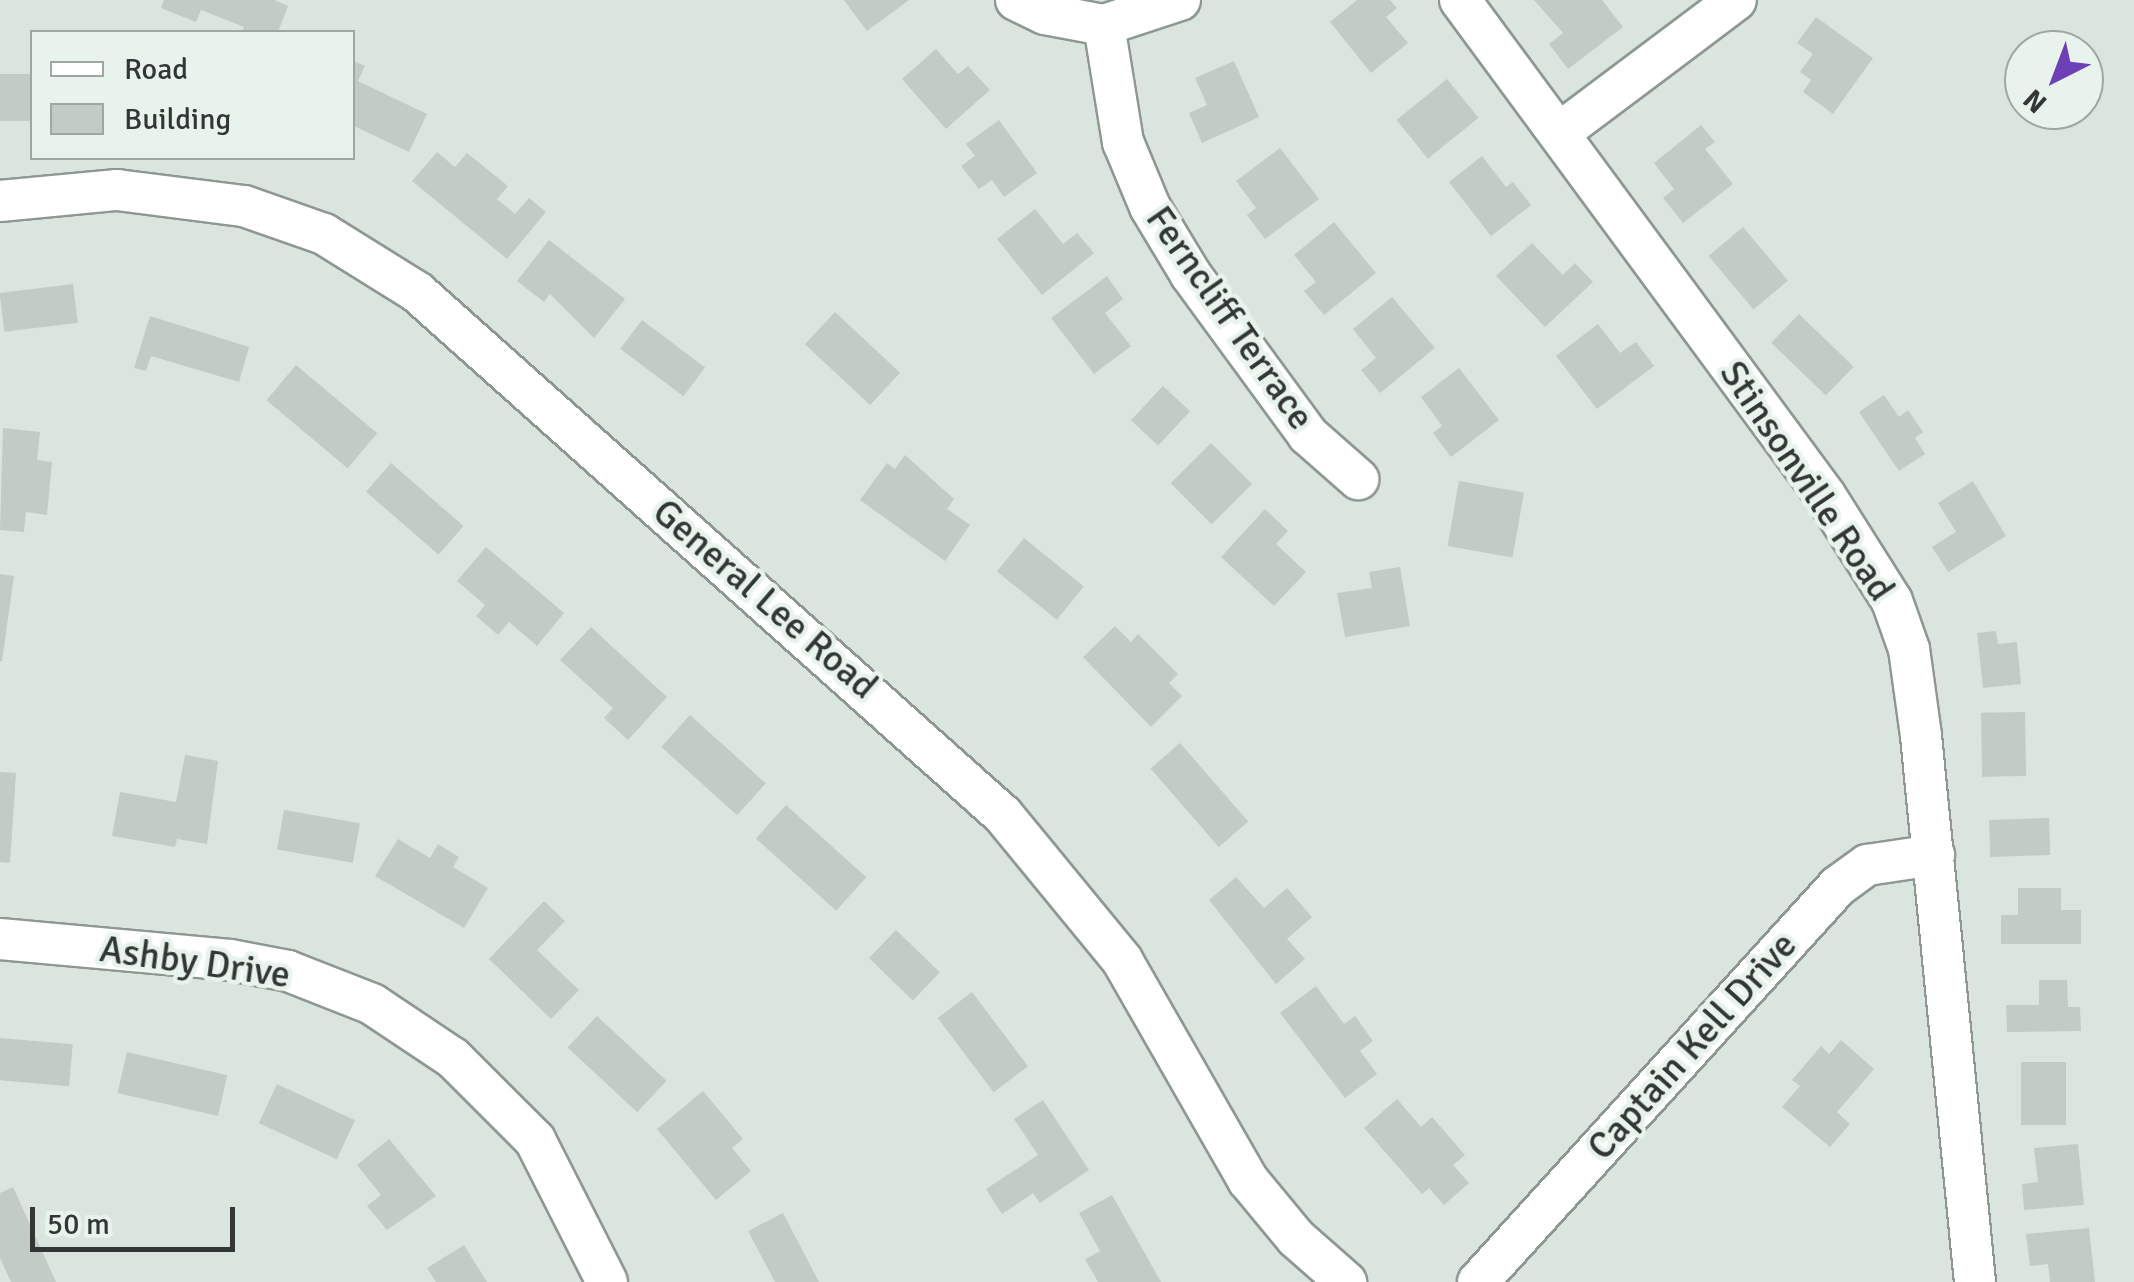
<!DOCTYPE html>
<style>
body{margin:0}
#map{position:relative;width:2134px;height:1282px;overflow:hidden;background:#dbe5e0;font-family:Signika,sans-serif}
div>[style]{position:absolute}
.building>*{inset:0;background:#c2cbc6;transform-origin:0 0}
.roads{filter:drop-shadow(2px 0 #8e9893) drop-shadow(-2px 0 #8e9893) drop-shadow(0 2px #8e9893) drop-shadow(0 -2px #8e9893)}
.minor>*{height:40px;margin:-20px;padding:0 20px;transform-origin:20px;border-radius:20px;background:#fff}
span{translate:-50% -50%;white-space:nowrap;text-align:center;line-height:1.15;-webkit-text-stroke:9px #e9f3ed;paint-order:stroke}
.street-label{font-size:38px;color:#323634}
.legend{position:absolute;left:30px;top:30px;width:325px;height:130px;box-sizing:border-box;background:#e9f3ed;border:2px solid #a0a7a3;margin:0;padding:12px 18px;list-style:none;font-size:30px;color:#323634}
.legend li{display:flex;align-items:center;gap:20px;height:50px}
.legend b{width:50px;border:2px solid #a0a7a3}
.north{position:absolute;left:2004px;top:30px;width:100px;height:100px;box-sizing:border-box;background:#e9f3ed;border:2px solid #a0a7a3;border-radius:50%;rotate:222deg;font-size:28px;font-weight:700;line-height:40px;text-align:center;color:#323634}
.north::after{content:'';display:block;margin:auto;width:35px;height:45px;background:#6e40b8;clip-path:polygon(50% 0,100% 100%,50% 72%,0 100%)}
.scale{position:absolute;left:30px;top:1207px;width:205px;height:45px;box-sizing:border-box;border:5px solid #323634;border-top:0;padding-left:12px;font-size:30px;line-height:35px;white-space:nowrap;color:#323634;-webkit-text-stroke:8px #e9f3ed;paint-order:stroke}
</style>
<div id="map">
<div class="building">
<i style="clip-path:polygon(164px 0,274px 0,288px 6px,278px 32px,242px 32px,244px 27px,201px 10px,196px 22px,161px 8px)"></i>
<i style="clip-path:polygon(844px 0,909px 0,867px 31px)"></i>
<i style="clip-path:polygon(1357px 0,1390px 0,1397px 8px,1386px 17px,1408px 43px,1371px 73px,1330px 22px)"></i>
<i style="clip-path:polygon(1534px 0,1602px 0,1623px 27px,1568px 69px,1549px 44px,1563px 33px)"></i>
<i style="clip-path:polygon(1816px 17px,1873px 58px,1833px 114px,1803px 92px,1811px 80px,1800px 72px,1813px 54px,1797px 43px)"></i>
<i style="clip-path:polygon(936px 49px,958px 74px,968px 66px,990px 90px,946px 129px,902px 79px)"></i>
<i style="clip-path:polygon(352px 60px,365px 66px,358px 81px,427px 114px,409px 152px,352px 125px)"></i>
<i style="clip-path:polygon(1234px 61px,1259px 117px,1202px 143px,1189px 113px,1207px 105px,1195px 78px)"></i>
<i style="left:32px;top:74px;width:47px;height:32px;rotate:90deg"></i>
<i style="left:1447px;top:79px;width:50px;height:65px;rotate:51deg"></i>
<i style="clip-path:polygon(999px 120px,1037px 173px,1004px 197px,992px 180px,979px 189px,961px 166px,975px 156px,966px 144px)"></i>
<i style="clip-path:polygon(1701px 125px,1715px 142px,1705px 149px,1733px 184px,1683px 223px,1663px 198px,1674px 189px,1654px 163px)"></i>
<i style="clip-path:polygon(1280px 148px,1319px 199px,1265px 239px,1247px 215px,1256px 208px,1236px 181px)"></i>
<i style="clip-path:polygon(437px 152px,455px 167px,467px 153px,508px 186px,497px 199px,515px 214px,529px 198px,546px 212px,507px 259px,412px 181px)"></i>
<i style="clip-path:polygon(1482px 156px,1506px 187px,1513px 182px,1531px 205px,1491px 236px,1449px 182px)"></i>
<i style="clip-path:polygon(1035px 209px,1063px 244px,1077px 233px,1094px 253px,1042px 295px,997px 239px)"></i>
<i style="clip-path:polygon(1334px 222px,1376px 273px,1324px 315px,1304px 291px,1316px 282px,1294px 255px)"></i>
<i style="left:1743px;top:227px;width:70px;height:45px;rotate:50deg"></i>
<i style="clip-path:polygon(549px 240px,625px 299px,594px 338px,550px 294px,544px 302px,517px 281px)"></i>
<i style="clip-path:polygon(1532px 243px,1563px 275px,1575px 263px,1593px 282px,1545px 327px,1496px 276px)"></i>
<i style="clip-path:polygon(1107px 276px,1123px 299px,1105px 313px,1131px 346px,1094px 374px,1051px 318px)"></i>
<i style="left:73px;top:284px;width:39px;height:74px;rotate:83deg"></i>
<i style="clip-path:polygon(1392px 297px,1435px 348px,1380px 393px,1361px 370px,1376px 358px,1353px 329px)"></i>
<i style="left:835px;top:312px;width:89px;height:44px;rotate:43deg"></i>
<i style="left:1799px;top:314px;width:76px;height:40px;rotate:44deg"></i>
<i style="clip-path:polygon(150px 316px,249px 347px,239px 382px,151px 356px,146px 371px,134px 368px)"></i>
<i style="left:642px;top:320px;width:79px;height:36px;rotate:37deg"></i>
<i style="clip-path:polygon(1598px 324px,1620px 353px,1636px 342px,1654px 366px,1597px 409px,1556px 356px)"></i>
<i style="left:296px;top:365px;width:106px;height:46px;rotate:40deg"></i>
<i style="clip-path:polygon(1459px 368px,1499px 420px,1451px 457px,1433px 433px,1442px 426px,1421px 397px)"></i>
<i style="left:1163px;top:386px;width:37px;height:47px;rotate:43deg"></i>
<i style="clip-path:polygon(1884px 395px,1899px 417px,1908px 410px,1923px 432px,1915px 438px,1925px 454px,1899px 471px,1859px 412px)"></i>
<i style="clip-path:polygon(3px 428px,40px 432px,37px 460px,52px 462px,47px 515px,26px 512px,24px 532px,0 530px)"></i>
<i style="left:1211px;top:443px;width:58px;height:57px;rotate:45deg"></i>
<i style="clip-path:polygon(905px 455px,954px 499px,947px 509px,970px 525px,945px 561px,860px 500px,887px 463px,895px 469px)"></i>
<i style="left:391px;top:463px;width:96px;height:38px;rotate:41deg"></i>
<i style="left:1459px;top:481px;width:66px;height:66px;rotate:10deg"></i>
<i style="clip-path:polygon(1973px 481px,2006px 536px,1948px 572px,1932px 547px,1956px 532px,1938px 503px)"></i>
<i style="clip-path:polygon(1265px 509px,1288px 531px,1276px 544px,1306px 572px,1274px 606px,1221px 557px)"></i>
<i style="left:1024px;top:538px;width:77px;height:43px;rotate:39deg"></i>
<i style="clip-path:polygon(486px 547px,564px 613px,537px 646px,509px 622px,498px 635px,476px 616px,485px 605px,457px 581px)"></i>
<i style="clip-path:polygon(1400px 567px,1410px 626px,1345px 637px,1337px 593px,1372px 588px,1369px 572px)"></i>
<i style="clip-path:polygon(0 574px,14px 576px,2px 661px,0 661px)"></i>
<i style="clip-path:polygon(1115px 626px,1131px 642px,1138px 634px,1178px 674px,1169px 683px,1182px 696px,1151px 727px,1083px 657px)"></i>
<i style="clip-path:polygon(591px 627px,667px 697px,628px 740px,604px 718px,613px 708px,560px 660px)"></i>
<i style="clip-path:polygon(1996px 631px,1998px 644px,2017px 642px,2021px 684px,1983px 688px,1977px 633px)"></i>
<i style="left:2025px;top:712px;width:64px;height:44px;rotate:89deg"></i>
<i style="left:690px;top:715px;width:102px;height:43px;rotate:42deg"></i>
<i style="left:1180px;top:743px;width:104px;height:39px;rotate:49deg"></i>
<i style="clip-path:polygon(185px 755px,218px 761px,207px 844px,177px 839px,175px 847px,112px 836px,120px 792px,176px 802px)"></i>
<i style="clip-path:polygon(0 772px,16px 773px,10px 863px,0 862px)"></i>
<i style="left:786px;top:805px;width:108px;height:45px;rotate:42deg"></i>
<i style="left:284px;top:810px;width:77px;height:40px;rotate:10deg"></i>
<i style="left:2049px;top:818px;width:37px;height:60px;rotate:88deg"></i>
<i style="clip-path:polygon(398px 839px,430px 858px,438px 844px,459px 857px,453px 867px,488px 888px,464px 928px,375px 876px)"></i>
<i style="clip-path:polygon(1236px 877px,1264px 908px,1287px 888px,1312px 917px,1287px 939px,1305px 959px,1276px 984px,1209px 900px)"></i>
<i style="clip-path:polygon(2018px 888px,2061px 888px,2061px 910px,2081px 910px,2081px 944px,2001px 944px,2001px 915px,2018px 915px)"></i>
<i style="clip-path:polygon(544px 901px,565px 921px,537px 950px,579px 990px,551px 1019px,489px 959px)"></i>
<i style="left:896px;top:930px;width:61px;height:39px;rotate:44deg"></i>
<i style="clip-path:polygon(2039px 980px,2067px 980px,2068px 1007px,2080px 1007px,2081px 1031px,2007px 1032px,2006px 1005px,2039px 1005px)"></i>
<i style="clip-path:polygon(1316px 986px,1344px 1024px,1355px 1016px,1373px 1041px,1360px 1051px,1377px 1074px,1345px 1098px,1280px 1013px)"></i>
<i style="left:972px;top:992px;width:93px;height:43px;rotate:53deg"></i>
<i style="left:597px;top:1016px;width:95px;height:43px;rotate:43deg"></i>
<i style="left:0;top:1038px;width:73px;height:42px;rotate:5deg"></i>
<i style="clip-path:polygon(1841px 1040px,1874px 1069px,1837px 1112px,1850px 1124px,1830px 1147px,1782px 1107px,1800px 1086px,1792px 1080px,1821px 1046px,1829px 1054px)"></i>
<i style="left:127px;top:1052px;width:103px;height:42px;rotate:13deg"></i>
<i style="left:2021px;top:1062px;width:45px;height:63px"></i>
<i style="left:277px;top:1084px;width:86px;height:43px;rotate:25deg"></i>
<i style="clip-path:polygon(703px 1091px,743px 1139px,732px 1148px,751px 1171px,716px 1200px,657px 1129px)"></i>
<i style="clip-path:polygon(1397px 1099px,1421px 1127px,1432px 1117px,1465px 1155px,1453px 1165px,1469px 1183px,1444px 1205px,1429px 1188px,1422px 1194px,1364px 1128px)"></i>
<i style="clip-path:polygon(1043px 1100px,1089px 1170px,1040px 1203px,1033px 1193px,1002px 1214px,986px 1189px,1038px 1155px,1014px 1119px)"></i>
<i style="clip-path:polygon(389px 1139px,436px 1196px,387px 1230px,367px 1206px,381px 1195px,357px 1165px)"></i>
<i style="clip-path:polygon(2078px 1144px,2084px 1205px,2024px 1210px,2022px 1184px,2038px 1182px,2034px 1148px)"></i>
<i style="clip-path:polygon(13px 1187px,56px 1282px,11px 1282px,0 1258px,0 1193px)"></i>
<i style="clip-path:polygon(1112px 1195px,1161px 1282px,1098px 1282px,1085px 1259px,1100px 1251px,1079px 1213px)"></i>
<i style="clip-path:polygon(783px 1213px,819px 1282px,775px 1282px,748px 1231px)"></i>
<i style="clip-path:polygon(2089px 1228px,2095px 1282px,2050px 1282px,2048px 1264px,2030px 1266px,2026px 1234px)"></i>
<i style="clip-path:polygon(464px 1245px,487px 1282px,436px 1282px,427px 1268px)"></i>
</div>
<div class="roads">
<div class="minor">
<i style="left:1016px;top:0;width:32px;rotate:26deg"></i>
<i style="left:1045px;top:14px;width:60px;rotate:10.6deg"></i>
<i style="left:1104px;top:25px;width:80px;rotate:-18.2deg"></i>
<i style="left:1460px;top:0;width:615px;rotate:53.6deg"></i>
<i style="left:1825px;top:495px;width:125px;rotate:57.7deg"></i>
<i style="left:1892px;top:601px;width:51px;rotate:70.5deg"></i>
<i style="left:1909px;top:649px;width:88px;rotate:82.1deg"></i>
<i style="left:1921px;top:736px;width:549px;rotate:84.35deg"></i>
<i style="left:1104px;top:25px;width:119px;rotate:80.8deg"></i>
<i style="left:1123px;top:142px;width:70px;rotate:67.4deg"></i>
<i style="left:1150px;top:207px;width:79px;rotate:58.9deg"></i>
<i style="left:1191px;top:275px;width:198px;rotate:53.8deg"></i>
<i style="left:1308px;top:435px;width:67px;rotate:41.3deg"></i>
<i style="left:1559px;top:133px;width:221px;rotate:-36.9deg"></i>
<i style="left:0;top:201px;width:118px;rotate:-5.4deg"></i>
<i style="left:117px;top:190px;width:128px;rotate:7.2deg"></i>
<i style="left:244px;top:206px;width:85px;rotate:19.3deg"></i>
<i style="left:324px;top:234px;width:110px;rotate:31.9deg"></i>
<i style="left:417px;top:292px;width:785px;rotate:41.75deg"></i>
<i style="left:1003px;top:815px;width:188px;rotate:50.6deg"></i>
<i style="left:1122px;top:960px;width:254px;rotate:60.2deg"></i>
<i style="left:1248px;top:1180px;width:75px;rotate:50.4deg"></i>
<i style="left:1296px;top:1238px;width:67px;rotate:41.3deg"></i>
<i style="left:0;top:939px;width:231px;rotate:5.2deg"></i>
<i style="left:230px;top:960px;width:59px;rotate:10.7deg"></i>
<i style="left:288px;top:971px;width:90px;rotate:21.4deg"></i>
<i style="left:372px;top:1004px;width:97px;rotate:33.7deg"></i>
<i style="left:453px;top:1058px;width:116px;rotate:45deg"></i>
<i style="left:535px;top:1140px;width:159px;rotate:63.1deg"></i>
<i style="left:1478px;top:1282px;width:535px;rotate:-47.73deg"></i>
<i style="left:1838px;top:886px;width:36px;rotate:-36deg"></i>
<i style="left:1867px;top:865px;width:68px;rotate:-8.5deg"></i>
</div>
</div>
<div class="street-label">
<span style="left:1230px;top:318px;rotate:55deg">Ferncliff Terrace</span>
<span style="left:1807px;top:481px;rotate:56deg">Stinsonville Road</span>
<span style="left:765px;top:599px;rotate:41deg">General Lee Road</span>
<span style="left:195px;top:962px;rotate:8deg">Ashby Drive</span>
<span style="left:1692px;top:1046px;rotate:-48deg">Captain Kell Drive</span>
</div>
<ul class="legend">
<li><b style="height:12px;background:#fff"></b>Road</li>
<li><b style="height:28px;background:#c2cbc6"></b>Building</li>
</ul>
<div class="north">N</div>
<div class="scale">50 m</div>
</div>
